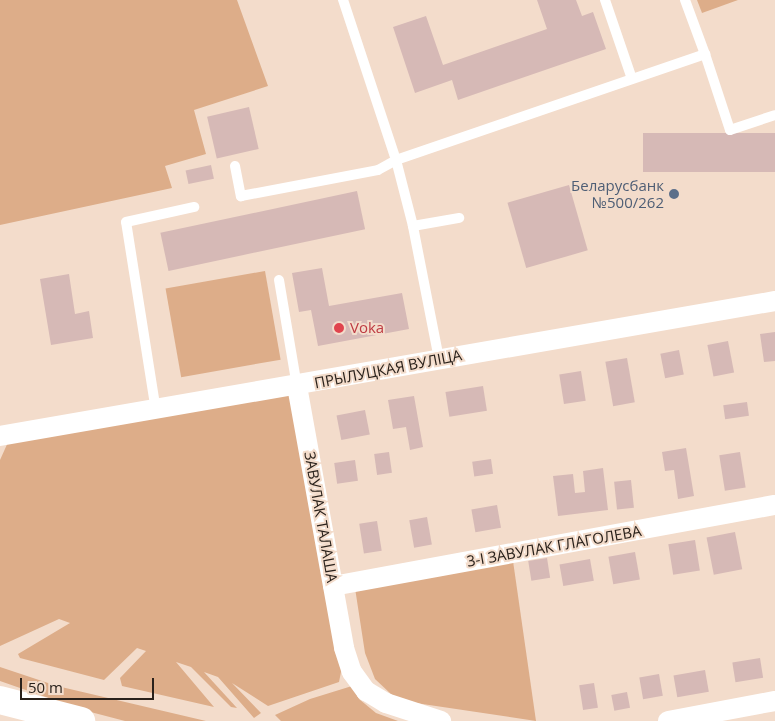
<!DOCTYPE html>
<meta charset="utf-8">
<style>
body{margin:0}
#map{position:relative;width:775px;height:721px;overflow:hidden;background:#f3dccb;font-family:"Open Sans",sans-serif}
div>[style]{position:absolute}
.green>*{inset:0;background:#ddad89;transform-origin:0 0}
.building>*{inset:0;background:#d6b9b6;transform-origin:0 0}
.service>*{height:10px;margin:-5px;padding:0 5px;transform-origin:5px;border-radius:5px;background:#fff}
.minor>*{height:20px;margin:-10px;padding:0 10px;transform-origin:10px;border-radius:10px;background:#fff}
.primary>*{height:28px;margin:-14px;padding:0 14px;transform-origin:14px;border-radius:14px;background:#fff}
.dots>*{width:14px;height:14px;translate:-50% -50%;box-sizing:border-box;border:2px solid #f3dccb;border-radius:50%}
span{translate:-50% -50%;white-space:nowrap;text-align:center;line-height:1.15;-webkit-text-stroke:4px #f3dccb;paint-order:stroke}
.service-label{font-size:15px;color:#4e5e75}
.right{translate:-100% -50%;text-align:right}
.health-label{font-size:15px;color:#be3a42}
.left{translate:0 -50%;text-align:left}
.street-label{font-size:15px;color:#29211b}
.scale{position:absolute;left:20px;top:678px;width:134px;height:22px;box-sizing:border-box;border:2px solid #29211b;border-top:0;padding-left:6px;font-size:15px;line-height:18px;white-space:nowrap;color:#29211b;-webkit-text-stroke:4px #f3dccb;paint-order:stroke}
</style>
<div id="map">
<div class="green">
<i style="clip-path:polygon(0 0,237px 0,268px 86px,194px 110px,206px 154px,165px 166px,172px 188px,0 225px)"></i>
<i style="clip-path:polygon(697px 0,738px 0,702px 13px)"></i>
<i style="left:265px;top:271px;width:90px;height:101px;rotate:80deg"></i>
<i style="clip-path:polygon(291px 394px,342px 667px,339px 682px,268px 706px,232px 683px,261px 713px,254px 718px,218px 677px,204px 672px,237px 708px,231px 707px,191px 667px,176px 662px,214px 707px,122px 686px,120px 678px,146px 651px,137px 648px,104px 680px,20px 658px,18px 654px,70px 623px,59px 619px,0 646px,0 460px,9px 440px)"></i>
<i style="clip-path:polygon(513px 561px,536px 721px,409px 702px,392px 695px,375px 679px,365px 653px,355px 588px)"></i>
<i style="clip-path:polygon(0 667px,57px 686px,206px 721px,125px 721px,83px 710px,0 681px)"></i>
<i style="clip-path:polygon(352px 686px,359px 699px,376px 713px,398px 721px,281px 721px,275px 715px,310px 699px)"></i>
</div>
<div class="building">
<i style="clip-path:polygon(537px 0,576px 0,582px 16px,593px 12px,606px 49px,458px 100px,452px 80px,415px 93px,393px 27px,426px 16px,443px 65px,547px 29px)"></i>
<i style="left:249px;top:107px;width:43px;height:43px;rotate:77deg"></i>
<i style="left:775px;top:133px;width:39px;height:132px;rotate:90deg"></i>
<i style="left:211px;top:165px;width:14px;height:26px;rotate:78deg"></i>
<i style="left:569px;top:185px;width:68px;height:64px;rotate:74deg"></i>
<i style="left:357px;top:191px;width:39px;height:201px;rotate:78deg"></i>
<i style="clip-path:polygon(322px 268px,329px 306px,402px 293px,409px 329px,318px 346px,311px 310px,299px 312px,292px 273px)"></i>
<i style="clip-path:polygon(69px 274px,75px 314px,89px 311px,93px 338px,51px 345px,40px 279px)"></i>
<i style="clip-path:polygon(775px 332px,775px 361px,764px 362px,760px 334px)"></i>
<i style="left:728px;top:341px;width:32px;height:21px;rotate:79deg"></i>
<i style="left:679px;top:350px;width:25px;height:19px;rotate:79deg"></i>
<i style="left:627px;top:358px;width:45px;height:22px;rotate:80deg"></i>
<i style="left:581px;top:371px;width:30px;height:22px;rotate:81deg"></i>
<i style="left:483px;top:386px;width:25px;height:38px;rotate:81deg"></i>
<i style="clip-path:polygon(414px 396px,423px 447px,410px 450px,406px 427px,393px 429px,388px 400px)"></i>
<i style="left:747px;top:402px;width:14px;height:24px;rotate:82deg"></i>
<i style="left:365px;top:410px;width:25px;height:29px;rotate:79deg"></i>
<i style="clip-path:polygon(686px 448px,694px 496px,678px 499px,674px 470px,665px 471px,662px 452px)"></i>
<i style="left:389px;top:452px;width:21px;height:15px;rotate:82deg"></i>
<i style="left:740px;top:452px;width:36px;height:21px;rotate:81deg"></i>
<i style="left:491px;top:459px;width:15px;height:19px;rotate:82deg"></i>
<i style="left:355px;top:460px;width:21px;height:21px;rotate:82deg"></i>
<i style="clip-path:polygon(603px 468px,608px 510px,558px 516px,553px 476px,573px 474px,575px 493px,585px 492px,583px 471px)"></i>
<i style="left:631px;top:480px;width:28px;height:17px;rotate:84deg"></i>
<i style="left:497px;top:505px;width:23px;height:26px;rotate:80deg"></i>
<i style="left:427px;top:517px;width:28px;height:18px;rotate:80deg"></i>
<i style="left:377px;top:521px;width:30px;height:18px;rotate:81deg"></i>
<i style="left:735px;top:532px;width:38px;height:29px;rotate:79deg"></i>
<i style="left:695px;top:540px;width:31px;height:27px;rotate:81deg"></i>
<i style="left:635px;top:552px;width:28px;height:27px;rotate:80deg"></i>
<i style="left:547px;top:558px;width:20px;height:19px;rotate:81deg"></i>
<i style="left:590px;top:559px;width:22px;height:31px;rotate:80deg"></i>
<i style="left:760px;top:658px;width:20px;height:28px;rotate:81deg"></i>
<i style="left:705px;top:670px;width:22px;height:32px;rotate:80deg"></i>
<i style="left:659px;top:674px;width:22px;height:20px;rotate:80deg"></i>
<i style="left:594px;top:683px;width:25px;height:15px;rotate:81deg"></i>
<i style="left:627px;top:692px;width:16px;height:16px;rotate:79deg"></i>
</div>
<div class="service">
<i style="left:605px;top:0;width:83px;rotate:71.1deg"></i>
<i style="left:685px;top:0;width:58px;rotate:69.7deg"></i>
<i style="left:235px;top:166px;width:31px;rotate:79deg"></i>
<i style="left:241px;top:196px;width:139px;rotate:-10.7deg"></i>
<i style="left:378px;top:170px;width:21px;rotate:-29deg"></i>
<i style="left:396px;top:160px;width:169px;rotate:-108.3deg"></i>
<i style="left:413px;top:226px;width:47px;rotate:-9.9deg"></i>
<i style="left:279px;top:280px;width:108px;rotate:80.4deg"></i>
<i style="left:439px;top:359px;width:136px;rotate:-101.1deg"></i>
<i style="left:413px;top:226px;width:68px;rotate:-104.4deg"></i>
<i style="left:396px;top:160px;width:327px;rotate:-18.9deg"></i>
<i style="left:705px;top:54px;width:80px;rotate:71.8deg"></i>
<i style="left:730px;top:130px;width:47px;rotate:-18.4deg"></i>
<i style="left:156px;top:411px;width:191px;rotate:-99deg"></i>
<i style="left:126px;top:222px;width:70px;rotate:-12.4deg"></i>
</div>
<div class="minor">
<i style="left:297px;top:386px;width:266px;rotate:79.8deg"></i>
<i style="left:344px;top:648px;width:25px;rotate:72deg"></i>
<i style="left:352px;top:672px;width:24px;rotate:54deg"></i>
<i style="left:366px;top:691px;width:23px;rotate:31deg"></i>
<i style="left:386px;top:703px;width:58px;rotate:18.1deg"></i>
<i style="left:0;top:436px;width:787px;rotate:-9.88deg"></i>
<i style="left:333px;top:586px;width:449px;rotate:-10.4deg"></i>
<i style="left:668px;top:721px;width:109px;rotate:-10.6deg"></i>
</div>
<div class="primary">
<i style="left:0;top:700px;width:84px;rotate:14.5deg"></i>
</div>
<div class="dots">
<i style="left:674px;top:194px;background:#5c6f8a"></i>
<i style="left:339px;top:328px;background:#e0444e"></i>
</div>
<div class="service-label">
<span class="right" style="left:664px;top:194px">Беларусбанк<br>№500/262</span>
</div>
<div class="health-label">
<span class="left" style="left:350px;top:328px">Voka</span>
</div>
<div class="street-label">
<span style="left:388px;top:369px;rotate:-11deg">ПРЫЛУЦКАЯ ВУЛІЦА</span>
<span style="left:321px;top:517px;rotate:80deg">ЗАВУЛАК ТАЛАША</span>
<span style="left:554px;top:546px;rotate:-10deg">3-І ЗАВУЛАК ГЛАГОЛЕВА</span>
</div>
<div class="scale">50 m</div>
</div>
